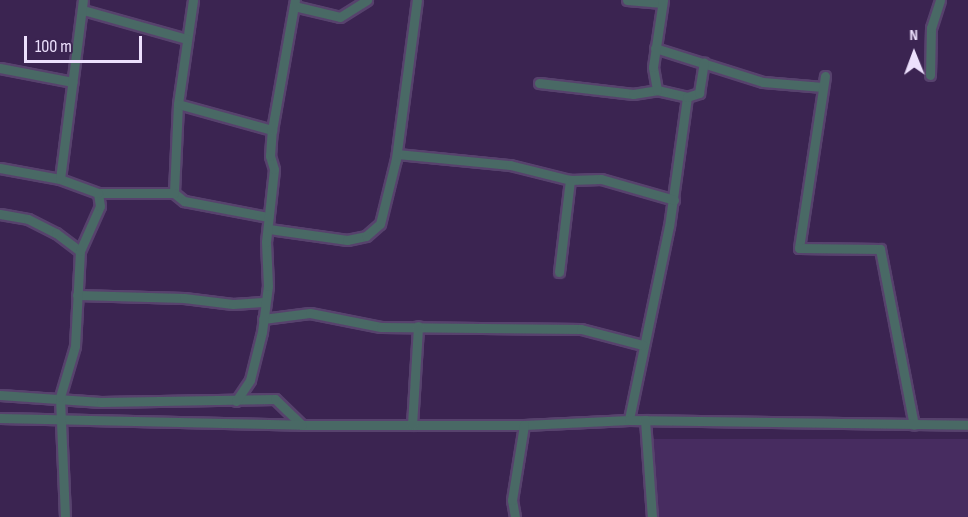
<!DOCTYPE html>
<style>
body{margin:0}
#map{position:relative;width:968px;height:517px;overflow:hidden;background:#3b2451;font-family:"Sofia Sans Condensed",sans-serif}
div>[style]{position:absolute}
.built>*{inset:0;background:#472c60;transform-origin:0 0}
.roads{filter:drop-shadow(2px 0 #57426d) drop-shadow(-2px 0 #57426d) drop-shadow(0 2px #57426d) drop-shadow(0 -2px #57426d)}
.minor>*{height:9px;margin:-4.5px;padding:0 4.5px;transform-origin:4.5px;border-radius:4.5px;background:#496965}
span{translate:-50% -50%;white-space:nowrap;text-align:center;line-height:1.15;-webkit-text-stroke:5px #3b2451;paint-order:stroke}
.north{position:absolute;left:884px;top:24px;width:60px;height:60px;-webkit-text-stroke:4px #3b2451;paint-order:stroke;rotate:359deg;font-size:16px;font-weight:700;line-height:24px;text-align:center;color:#ede0fd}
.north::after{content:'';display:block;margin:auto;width:21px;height:27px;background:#ede0fd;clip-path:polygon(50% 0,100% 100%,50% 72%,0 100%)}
.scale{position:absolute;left:24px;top:36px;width:118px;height:27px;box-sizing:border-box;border:3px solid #ede0fd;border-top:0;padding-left:8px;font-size:18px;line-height:21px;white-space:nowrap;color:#ede0fd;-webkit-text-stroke:4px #3b2451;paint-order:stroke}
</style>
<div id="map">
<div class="built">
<i style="left:653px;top:439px;width:315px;height:78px"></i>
</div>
<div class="roads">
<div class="minor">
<i style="left:193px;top:0;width:105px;rotate:98.2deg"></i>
<i style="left:178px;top:104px;width:89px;rotate:92.6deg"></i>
<i style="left:174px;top:193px;width:13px;rotate:39deg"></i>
<i style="left:184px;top:201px;width:86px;rotate:10.8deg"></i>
<i style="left:627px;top:0;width:35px;rotate:5deg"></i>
<i style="left:294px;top:6px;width:47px;rotate:13.4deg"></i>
<i style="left:340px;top:17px;width:32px;rotate:-32deg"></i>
<i style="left:83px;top:10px;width:108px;rotate:15.6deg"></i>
<i style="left:655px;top:48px;width:113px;rotate:17.5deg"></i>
<i style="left:763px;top:82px;width:60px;rotate:4.8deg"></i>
<i style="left:0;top:68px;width:74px;rotate:10.9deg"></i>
<i style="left:930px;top:75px;width:47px;rotate:-88.8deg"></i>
<i style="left:931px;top:28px;width:29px;rotate:-72deg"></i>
<i style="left:825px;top:76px;width:174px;rotate:98.6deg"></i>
<i style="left:799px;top:248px;width:81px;rotate:0.7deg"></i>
<i style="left:880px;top:249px;width:179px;rotate:79.1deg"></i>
<i style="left:539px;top:83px;width:95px;rotate:6.7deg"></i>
<i style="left:633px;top:94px;width:24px;rotate:-9deg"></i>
<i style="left:657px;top:90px;width:31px;rotate:13deg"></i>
<i style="left:687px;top:97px;width:130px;rotate:97.9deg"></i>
<i style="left:669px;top:226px;width:198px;rotate:101.7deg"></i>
<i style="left:657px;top:90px;width:23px;rotate:-100deg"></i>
<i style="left:653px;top:67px;width:68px;rotate:-81.5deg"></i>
<i style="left:687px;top:97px;width:13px;rotate:-18deg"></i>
<i style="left:699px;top:93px;width:31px;rotate:-81deg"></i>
<i style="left:178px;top:104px;width:98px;rotate:15.5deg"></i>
<i style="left:397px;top:154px;width:114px;rotate:5.6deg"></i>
<i style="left:510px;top:165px;width:62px;rotate:14deg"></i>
<i style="left:570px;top:180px;width:31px;rotate:-2deg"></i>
<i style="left:601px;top:179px;width:76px;rotate:16deg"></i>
<i style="left:0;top:168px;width:61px;rotate:10.4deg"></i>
<i style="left:98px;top:193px;width:76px"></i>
<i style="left:0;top:214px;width:28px;rotate:10deg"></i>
<i style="left:28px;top:219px;width:31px;rotate:27deg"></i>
<i style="left:56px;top:233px;width:30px;rotate:37deg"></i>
<i style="left:269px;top:229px;width:79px;rotate:8deg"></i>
<i style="left:347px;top:240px;width:19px;rotate:-12deg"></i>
<i style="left:366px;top:236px;width:18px;rotate:-41deg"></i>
<i style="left:380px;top:224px;width:67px;rotate:-76.2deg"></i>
<i style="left:396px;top:159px;width:160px;rotate:-82.5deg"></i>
<i style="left:559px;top:272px;width:93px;rotate:-83.2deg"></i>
<i style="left:77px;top:295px;width:107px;rotate:1.6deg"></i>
<i style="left:184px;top:298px;width:49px;rotate:7deg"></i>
<i style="left:233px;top:304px;width:30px;rotate:-4deg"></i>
<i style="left:263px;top:319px;width:47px;rotate:-7.3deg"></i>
<i style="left:310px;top:313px;width:72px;rotate:11.2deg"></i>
<i style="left:381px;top:327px;width:200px;rotate:0.6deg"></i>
<i style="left:581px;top:329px;width:64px;rotate:14.5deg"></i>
<i style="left:0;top:395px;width:101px;rotate:4deg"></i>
<i style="left:101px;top:402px;width:174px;rotate:-1deg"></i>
<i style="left:275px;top:399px;width:37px;rotate:44deg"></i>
<i style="left:302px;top:425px;width:222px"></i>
<i style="left:524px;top:425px;width:105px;rotate:-2.7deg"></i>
<i style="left:629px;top:420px;width:339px;rotate:0.8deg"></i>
<i style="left:236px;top:401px;width:25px;rotate:-56deg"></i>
<i style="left:250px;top:380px;width:49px;rotate:-76deg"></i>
<i style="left:262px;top:332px;width:46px;rotate:-82.6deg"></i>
<i style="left:268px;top:286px;width:44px;rotate:-92.6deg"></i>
<i style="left:266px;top:242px;width:73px;rotate:-83.7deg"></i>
<i style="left:274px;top:169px;width:14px;rotate:-107deg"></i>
<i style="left:270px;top:156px;width:26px;rotate:-86deg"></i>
<i style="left:272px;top:130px;width:132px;rotate:-80deg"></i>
<i style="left:0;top:418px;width:302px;rotate:1.3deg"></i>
<i style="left:645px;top:420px;width:97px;rotate:85.9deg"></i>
<i style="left:412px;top:425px;width:99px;rotate:-86.5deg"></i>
<i style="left:65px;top:517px;width:120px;rotate:-92.4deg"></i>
<i style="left:60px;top:397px;width:53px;rotate:-73.6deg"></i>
<i style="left:75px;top:346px;width:95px;rotate:-87deg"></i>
<i style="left:80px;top:251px;width:49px;rotate:-66deg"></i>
<i style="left:100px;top:206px;width:13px;rotate:-99deg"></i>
<i style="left:98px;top:193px;width:40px;rotate:-159.8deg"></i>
<i style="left:60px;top:179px;width:180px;rotate:-82.7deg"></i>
<i style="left:515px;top:517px;width:17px;rotate:-100deg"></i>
<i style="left:512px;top:500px;width:76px;rotate:-80.9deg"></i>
</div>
</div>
<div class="north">N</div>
<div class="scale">100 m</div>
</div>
